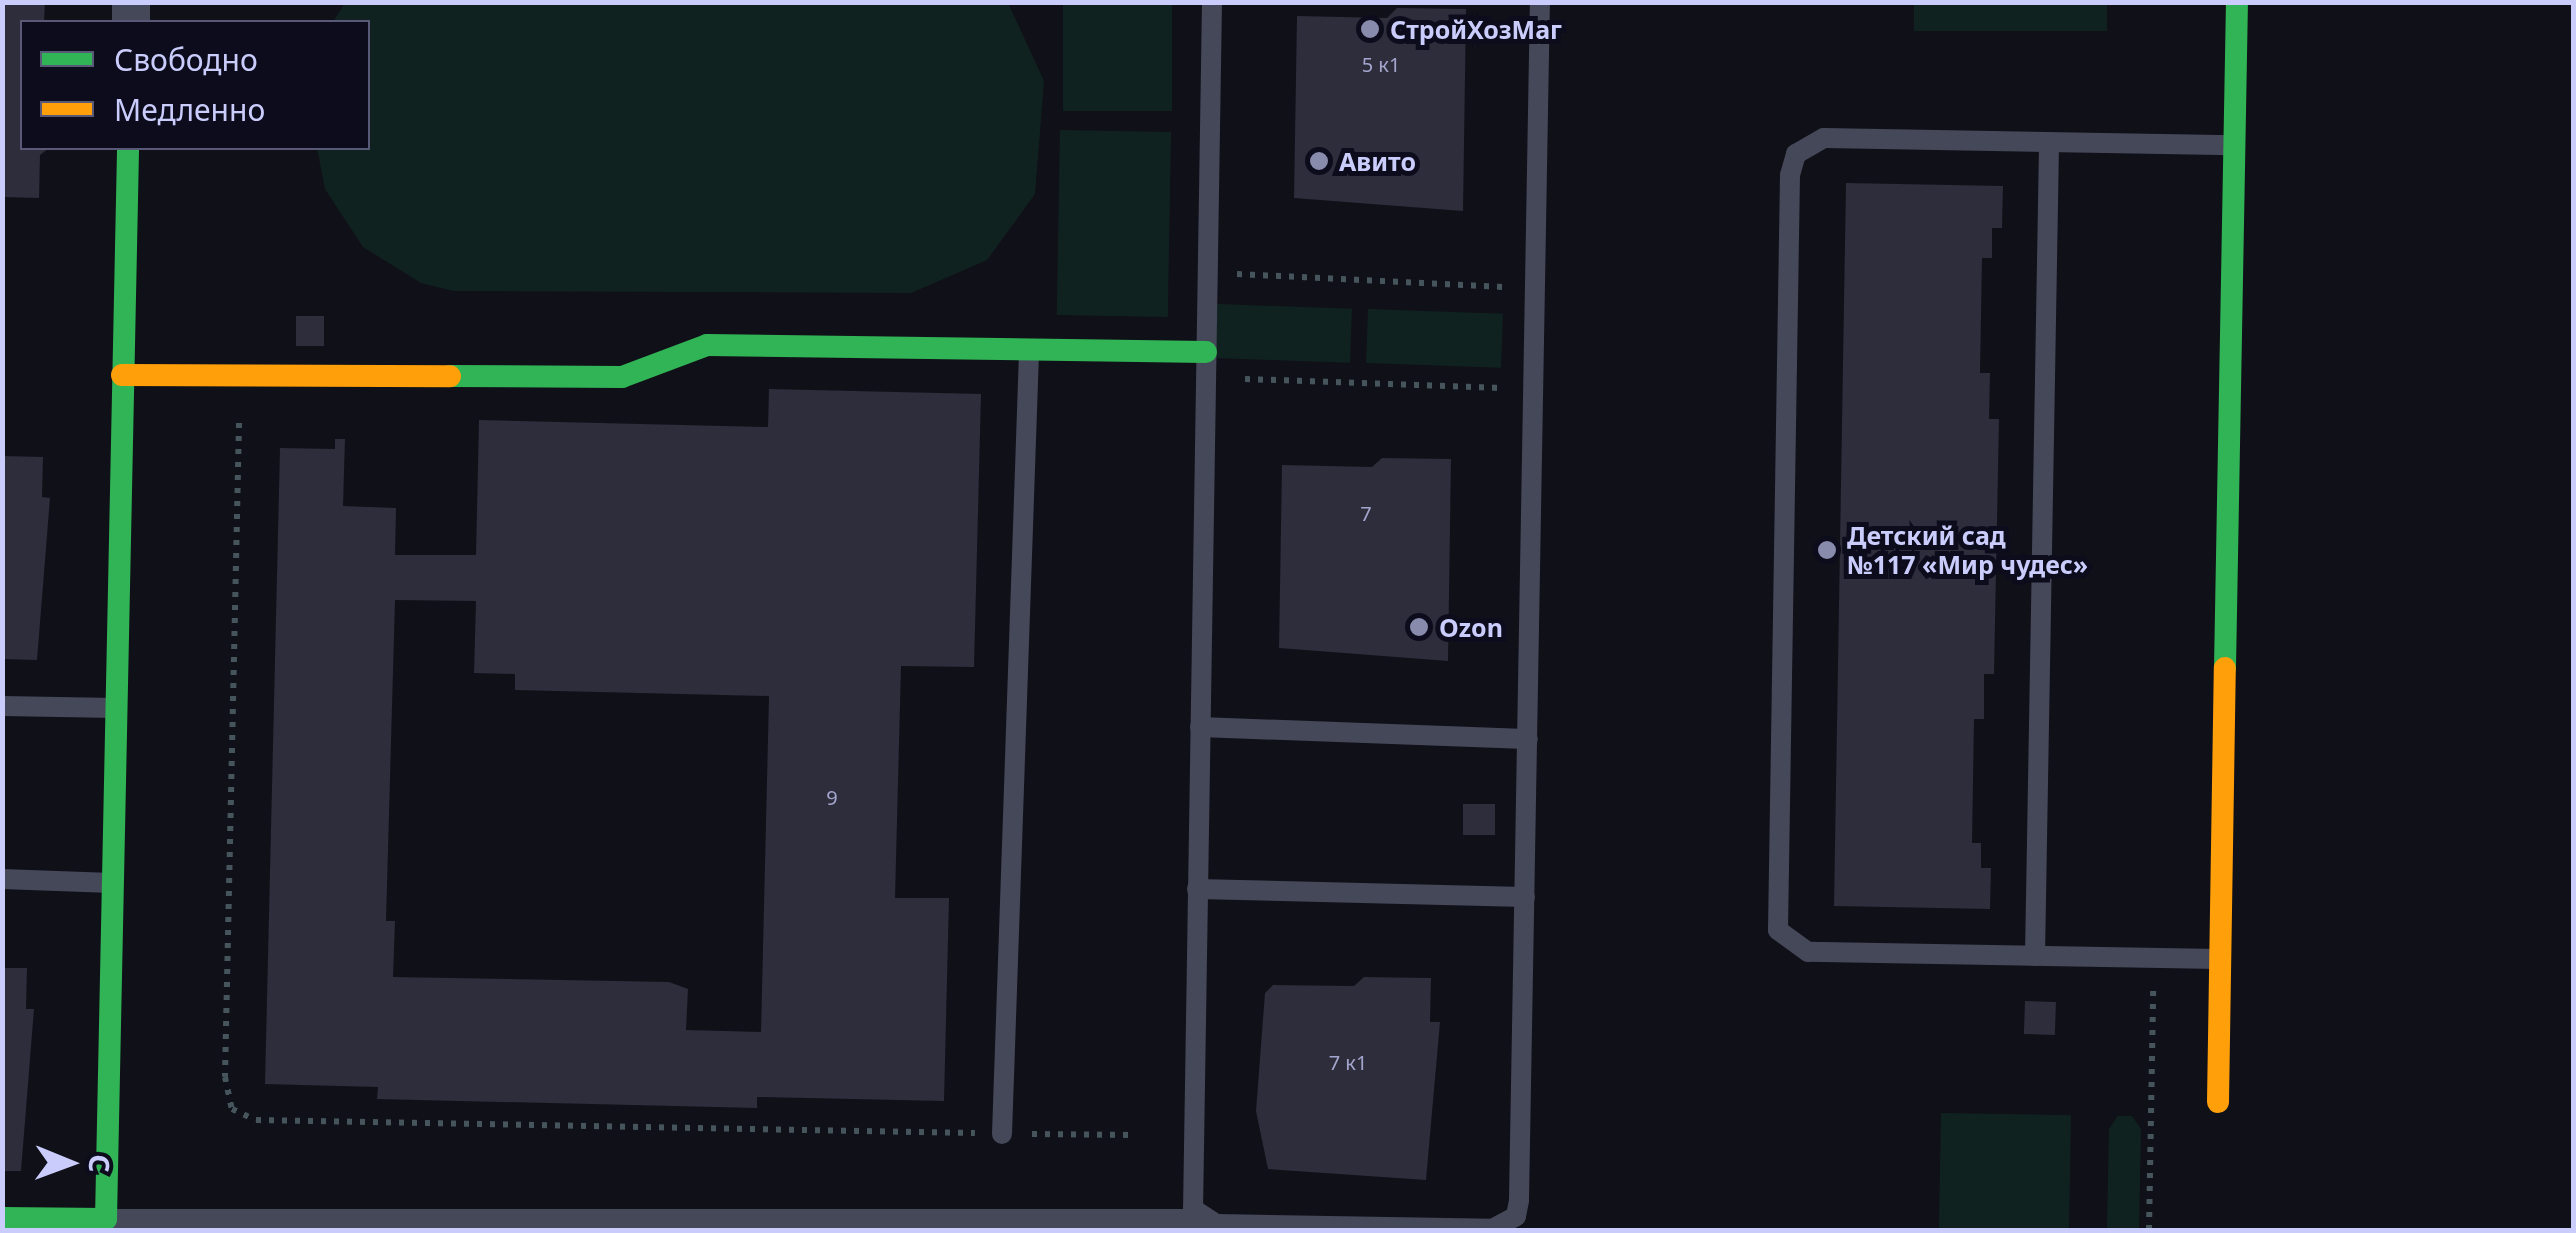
<!DOCTYPE html>
<meta charset="utf-8">
<style>
body{margin:0}
#map{position:relative;width:2576px;height:1233px;overflow:hidden;background:#101018;font-family:"Noto Sans",sans-serif}
div>[style]{position:absolute}
.green>*{inset:0;background:#102220;transform-origin:0 0}
.building>*{inset:0;background:#2d2d3b;transform-origin:0 0}
.path>*{height:6px;margin-top:-3px;transform-origin:0;background:repeating-linear-gradient(90deg,#46555c 0 5px,transparent 0 13px)}
.lane>*{height:20px;margin:-10px;padding:0 10px;transform-origin:10px;border-radius:10px;background:#454859}
.street>*{height:38px;margin:-19px;padding:0 19px;transform-origin:19px;border-radius:19px;background:#454859}
.fast>*{height:22px;margin:-11px;padding:0 11px;transform-origin:11px;border-radius:11px;background:#30b455}
.slow>*{height:22px;margin:-11px;padding:0 11px;transform-origin:11px;border-radius:11px;background:#ff9f0a}
.dots>*{width:28px;height:28px;translate:-50% -50%;box-sizing:border-box;border:5px solid #0c0c1c;border-radius:50%}
span{translate:-50% -50%;white-space:nowrap;text-align:center;line-height:1.15;-webkit-text-stroke:10px #0c0c1c;paint-order:stroke}
.number-label{font-size:20px;color:#a3a5cc}
.number-label span{-webkit-text-stroke-width:0}
.poi-label{font-size:25px;color:#cacdfc;font-weight:700}
.left{translate:0 -50%;text-align:left}
.frame{position:absolute;inset:0;border:5px solid #cacdfc;pointer-events:none}
.legend{position:absolute;left:20px;top:20px;width:350px;height:130px;box-sizing:border-box;background:#0c0c1c;border:2px solid #585976;margin:0;padding:12px 18px;list-style:none;font-size:30px;color:#cacdfc}
.legend li{display:flex;align-items:center;gap:20px;height:50px}
.legend b{width:50px;border:2px solid #585976}
.north{position:absolute;left:20px;top:1113px;width:100px;height:100px;-webkit-text-stroke:8px #0c0c1c;paint-order:stroke;rotate:91deg;font-size:28px;font-weight:700;line-height:40px;text-align:center;color:#cacdfc}
.north::after{content:'';display:block;margin:auto;width:35px;height:45px;background:#cacdfc;clip-path:polygon(50% 0,100% 100%,50% 72%,0 100%)}
</style>
<div id="map">
<div class="green">
<i style="clip-path:polygon(345px 3px,1008px 3px,1044px 81px,1035px 194px,987px 260px,911px 293px,454px 291px,421px 283px,363px 247px,325px 189px,317px 148px,368px 148px,368px 22px,333px 22px)"></i>
<i style="left:1063px;top:3px;width:109px;height:108px"></i>
<i style="left:1914px;top:3px;width:193px;height:28px"></i>
<i style="left:1060px;top:130px;width:111px;height:185px;rotate:1deg"></i>
<i style="left:1217px;top:304px;width:135px;height:54px;rotate:2deg"></i>
<i style="left:1368px;top:309px;width:135px;height:54px;rotate:2deg"></i>
<i style="left:1941px;top:1113px;width:130px;height:117px;rotate:1deg"></i>
<i style="clip-path:polygon(2118px 1116px,2132px 1116px,2141px 1129px,2139px 1230px,2107px 1230px,2109px 1129px)"></i>
</div>
<div class="building">
<i style="clip-path:polygon(2px 2px,45px 2px,44px 22px,22px 22px,22px 148px,49px 148px,40px 155px,39px 198px,2px 197px)"></i>
<i style="clip-path:polygon(1397px 8px,1466px 9px,1463px 211px,1294px 198px,1297px 16px,1387px 18px)"></i>
<i style="clip-path:polygon(1846px 183px,2003px 186px,2002px 228px,1992px 228px,1992px 258px,1982px 258px,1980px 373px,1990px 373px,1989px 419px,1999px 419px,1994px 674px,1984px 674px,1984px 719px,1974px 719px,1972px 843px,1981px 843px,1981px 868px,1991px 868px,1990px 909px,1834px 906px)"></i>
<i style="left:296px;top:316px;width:28px;height:30px"></i>
<i style="clip-path:polygon(evenodd,769px 389px,981px 394px,974px 667px,901px 666px,895px 898px,949px 898px,944px 1101px,757px 1097px,757px 1108px,377px 1099px,378px 1087px,265px 1084px,280px 448px,335px 449px,335px 439px,345px 439px,343px 506px,396px 508px,395px 555px,476px 555px,479px 420px,768px 427px,769px 389px,395px 600px,476px 601px,474px 673px,515px 674px,515px 690px,769px 696px,761px 1032px,686px 1030px,688px 989px,669px 982px,393px 977px,395px 921px,386px 921px,395px 600px)"></i>
<i style="clip-path:polygon(2px 456px,43px 457px,42px 497px,50px 498px,37px 660px,2px 659px)"></i>
<i style="clip-path:polygon(1382px 458px,1451px 459px,1448px 661px,1279px 648px,1282px 465px,1372px 467px)"></i>
<i style="left:1463px;top:804px;width:32px;height:31px"></i>
<i style="clip-path:polygon(2px 968px,27px 968px,26px 1009px,34px 1009px,21px 1171px,2px 1171px)"></i>
<i style="clip-path:polygon(1364px 977px,1431px 978px,1430px 1022px,1440px 1022px,1426px 1180px,1268px 1169px,1256px 1111px,1265px 993px,1273px 985px,1354px 986px)"></i>
<i style="left:2025px;top:1001px;width:31px;height:33px;rotate:2deg"></i>
</div>
<div class="path">
<i style="left:1237px;top:274px;width:267px;rotate:2.8deg"></i>
<i style="left:1245px;top:379px;width:257px;rotate:2deg"></i>
<i style="left:239px;top:423px;width:654px;rotate:91.23deg"></i>
<i style="left:225px;top:1077px;width:33px;rotate:78deg"></i>
<i style="left:232px;top:1109px;width:26px;rotate:25deg"></i>
<i style="left:256px;top:1120px;width:719px;rotate:1.04deg"></i>
<i style="left:1032px;top:1134px;width:104px;rotate:0.6deg"></i>
<i style="left:2149px;top:1230px;width:241px;rotate:-89deg"></i>
</div>
<div class="lane">
<i style="left:1212px;top:2px;width:1207px;rotate:90.9deg"></i>
<i style="left:1193px;top:1209px;width:27px;rotate:33deg"></i>
<i style="left:1216px;top:1224px;width:276px;rotate:1deg"></i>
<i style="left:1492px;top:1229px;width:27px;rotate:-28deg"></i>
<i style="left:1516px;top:1216px;width:16px;rotate:-79deg"></i>
<i style="left:1519px;top:1200px;width:1198px;rotate:-89deg"></i>
<i style="left:2px;top:706px;width:113px;rotate:1deg"></i>
<i style="left:1200px;top:727px;width:328px;rotate:2.1deg"></i>
<i style="left:2px;top:879px;width:110px;rotate:2.1deg"></i>
<i style="left:1197px;top:889px;width:328px;rotate:1.4deg"></i>
<i style="left:2035px;top:956px;width:814px;rotate:-89.01deg"></i>
<i style="left:2218px;top:959px;width:410px;rotate:-179deg"></i>
<i style="left:1808px;top:952px;width:37px;rotate:-144deg"></i>
<i style="left:1778px;top:930px;width:755px;rotate:-89.09deg"></i>
<i style="left:1790px;top:175px;width:22px;rotate:-74deg"></i>
<i style="left:1796px;top:154px;width:32px;rotate:-30deg"></i>
<i style="left:1824px;top:138px;width:410px;rotate:1deg"></i>
<i style="left:1002px;top:1134px;width:782px;rotate:-88.02deg"></i>
<i style="left:108px;top:1219px;width:1095px"></i>
</div>
<div class="street">
<i style="left:131px;top:22px;width:20px;rotate:-90deg"></i>
</div>
<div class="fast">
<i style="left:450px;top:376px;width:172px;rotate:0.3deg"></i>
<i style="left:622px;top:377px;width:91px;rotate:-20.6deg"></i>
<i style="left:707px;top:345px;width:499px;rotate:0.8deg"></i>
<i style="left:2225px;top:668px;width:666px;rotate:-88.97deg"></i>
<i style="left:2px;top:1218px;width:104px;rotate:0.6deg"></i>
<i style="left:106px;top:1219px;width:1071px;rotate:-88.82deg"></i>
</div>
<div class="slow">
<i style="left:122px;top:375px;width:328px;rotate:0.2deg"></i>
<i style="left:2218px;top:1102px;width:434px;rotate:-89.1deg"></i>
</div>
<div class="dots">
<i style="left:1370px;top:29px;background:#898bac"></i>
<i style="left:1319px;top:161px;background:#898bac"></i>
<i style="left:1827px;top:550px;background:#898bac"></i>
<i style="left:1419px;top:627px;background:#898bac"></i>
</div>
<div class="number-label">
<span style="left:1381px;top:64px">5 к1</span>
<span style="left:1366px;top:513px">7</span>
<span style="left:832px;top:797px">9</span>
<span style="left:1348px;top:1062px">7 к1</span>
</div>
<div class="poi-label">
<span class="left" style="left:1390px;top:29px">СтройХозМаг</span>
<span class="left" style="left:1339px;top:161px">Авито</span>
<span class="left" style="left:1847px;top:550px">Детский сад<br>№117 «Мир чудес»</span>
<span class="left" style="left:1439px;top:627px">Ozon</span>
</div>
<div class="frame"></div>
<ul class="legend">
<li><b style="height:12px;background:#30b455"></b>Свободно</li>
<li><b style="height:12px;background:#ff9f0a"></b>Медленно</li>
</ul>
<div class="north">С</div>
</div>
